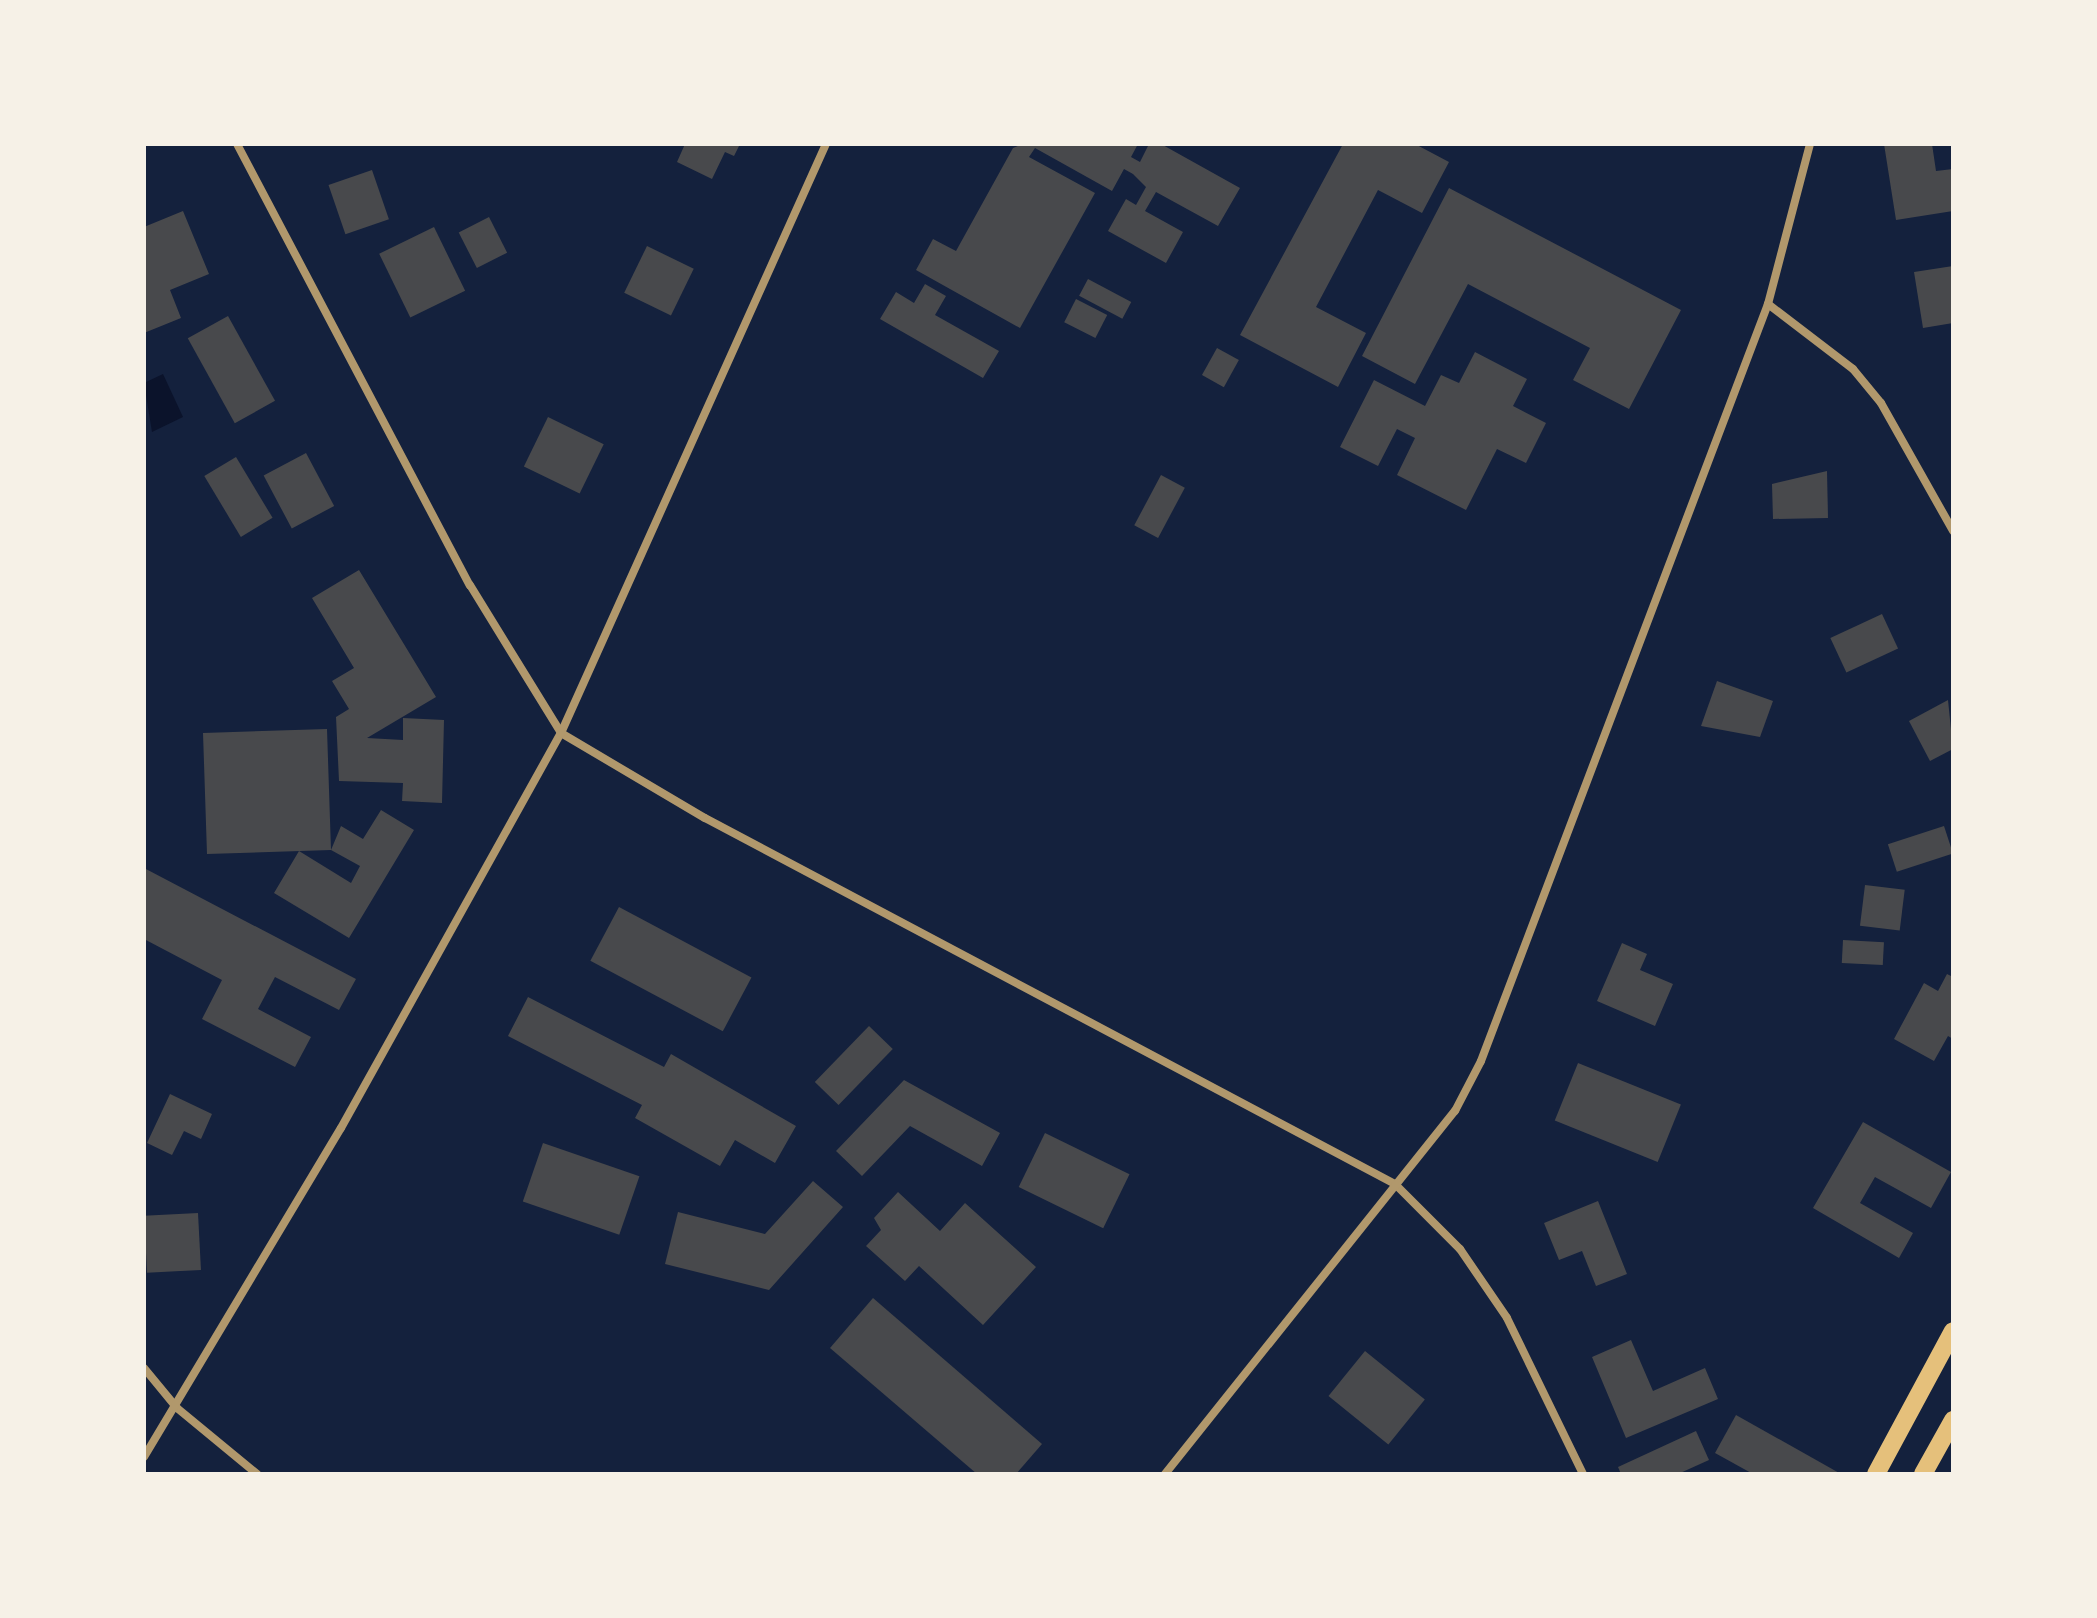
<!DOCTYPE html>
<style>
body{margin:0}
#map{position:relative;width:2097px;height:1618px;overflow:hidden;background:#14213d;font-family:"Space Grotesk",sans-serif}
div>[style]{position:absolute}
.water>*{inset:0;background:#0b132b}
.building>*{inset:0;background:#48494c;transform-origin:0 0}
.minor>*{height:8px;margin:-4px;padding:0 4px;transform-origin:4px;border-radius:4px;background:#b1986c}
.trunk>*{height:18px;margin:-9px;padding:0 9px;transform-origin:9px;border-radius:9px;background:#e5c07b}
span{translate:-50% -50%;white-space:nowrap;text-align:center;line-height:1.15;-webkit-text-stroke:6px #f6f1e7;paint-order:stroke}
.frame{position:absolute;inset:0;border:146px solid #f6f1e7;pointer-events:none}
</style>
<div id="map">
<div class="water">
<i style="clip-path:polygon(163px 374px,183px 417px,152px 432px,144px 383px)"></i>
</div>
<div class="building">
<i style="clip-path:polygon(685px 144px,740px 144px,734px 156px,725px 152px,712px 179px,677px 162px)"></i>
<i style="clip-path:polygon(1023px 144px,1138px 144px,1131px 157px,1140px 162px,1149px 144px,1161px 144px,1240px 188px,1218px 226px,1156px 192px,1145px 211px,1183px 232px,1166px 263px,1108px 231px,1126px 199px,1136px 205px,1146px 187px,1133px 174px,1124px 169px,1112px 191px,1035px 148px,1029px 157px,1095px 193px,1020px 328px,916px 270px,933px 239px,956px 251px,1013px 148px)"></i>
<i style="clip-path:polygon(1343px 144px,1415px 144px,1449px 162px,1422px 213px,1378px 190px,1316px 307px,1366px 333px,1338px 387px,1240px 335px)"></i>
<i style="clip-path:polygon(1884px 144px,1932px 144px,1936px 171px,1953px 169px,1953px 211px,1896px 220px)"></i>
<i style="left:372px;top:170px;width:52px;height:46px;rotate:71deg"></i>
<i style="clip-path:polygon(1449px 188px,1681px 310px,1629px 409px,1573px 380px,1590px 348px,1468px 284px,1415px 384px,1362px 356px)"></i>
<i style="clip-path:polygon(183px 211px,209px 274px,170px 290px,181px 318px,144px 333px,144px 227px)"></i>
<i style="left:489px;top:217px;width:40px;height:34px;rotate:63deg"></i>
<i style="left:434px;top:227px;width:71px;height:61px;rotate:64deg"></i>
<i style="left:647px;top:246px;width:52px;height:52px;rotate:26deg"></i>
<i style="clip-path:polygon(1953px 266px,1953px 323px,1923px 328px,1914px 272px)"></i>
<i style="left:1088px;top:279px;width:49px;height:19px;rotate:28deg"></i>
<i style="clip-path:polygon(925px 284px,946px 296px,935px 315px,999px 351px,983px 378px,880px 319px,896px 292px,914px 303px)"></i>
<i style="left:1076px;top:299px;width:35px;height:26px;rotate:27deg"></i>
<i style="left:228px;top:316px;width:97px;height:46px;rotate:61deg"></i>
<i style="left:1217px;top:348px;width:25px;height:31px;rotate:29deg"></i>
<i style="clip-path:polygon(1475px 352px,1527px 379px,1513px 406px,1546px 423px,1526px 463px,1497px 449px,1466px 510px,1397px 475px,1415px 438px,1397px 429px,1378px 466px,1340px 447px,1374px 380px,1425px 406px,1441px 375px,1459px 383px)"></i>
<i style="left:548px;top:417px;width:62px;height:55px;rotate:26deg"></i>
<i style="left:306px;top:453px;width:60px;height:48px;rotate:62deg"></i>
<i style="left:236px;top:457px;width:71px;height:37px;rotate:59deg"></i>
<i style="clip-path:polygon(1827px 471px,1828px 518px,1773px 519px,1772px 484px)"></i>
<i style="left:1161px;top:475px;width:27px;height:57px;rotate:28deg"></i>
<i style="clip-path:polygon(359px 570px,436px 697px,367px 738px,403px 740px,403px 718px,444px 720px,442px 803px,402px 801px,403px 783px,339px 781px,336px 717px,349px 709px,332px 681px,354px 668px,312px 598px)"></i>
<i style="left:1882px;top:614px;width:38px;height:57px;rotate:65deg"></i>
<i style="clip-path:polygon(1717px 681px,1773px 701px,1760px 737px,1701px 726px)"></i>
<i style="clip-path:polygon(1948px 700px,1953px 749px,1930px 761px,1909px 721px)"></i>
<i style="clip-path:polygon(327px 729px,331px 850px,341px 826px,363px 839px,381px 810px,414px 830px,349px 938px,274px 893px,299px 851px,351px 883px,360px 866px,331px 850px,207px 854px,203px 733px)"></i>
<i style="left:1944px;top:826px;width:29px;height:59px;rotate:72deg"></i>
<i style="clip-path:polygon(144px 868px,356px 979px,339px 1010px,275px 977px,258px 1009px,311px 1037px,295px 1067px,202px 1019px,222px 980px,144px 939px)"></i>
<i style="left:1865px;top:885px;width:40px;height:41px;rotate:7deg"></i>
<i style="left:619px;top:907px;width:150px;height:61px;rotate:28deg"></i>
<i style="left:1843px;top:940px;width:41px;height:23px;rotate:3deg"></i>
<i style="clip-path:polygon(1622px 943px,1647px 954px,1640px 970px,1673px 984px,1655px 1026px,1597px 1001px)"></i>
<i style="clip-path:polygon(1947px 974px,1953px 977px,1953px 1039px,1948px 1036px,1934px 1061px,1894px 1039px,1924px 983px,1938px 991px)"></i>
<i style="clip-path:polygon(528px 997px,664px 1067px,671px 1054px,796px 1126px,775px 1163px,735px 1140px,720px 1166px,635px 1118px,642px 1105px,508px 1036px)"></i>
<i style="left:869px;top:1026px;width:33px;height:78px;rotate:44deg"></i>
<i style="left:1578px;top:1063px;width:111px;height:62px;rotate:22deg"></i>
<i style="clip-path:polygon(904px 1080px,1000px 1133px,982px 1166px,910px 1126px,862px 1176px,836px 1151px)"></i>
<i style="clip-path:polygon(170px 1094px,212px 1114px,201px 1139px,184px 1131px,172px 1155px,147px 1143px)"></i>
<i style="clip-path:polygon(1863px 1122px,1951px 1172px,1931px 1208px,1875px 1177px,1860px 1203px,1913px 1233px,1899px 1258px,1813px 1208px)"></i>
<i style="left:1045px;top:1133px;width:94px;height:60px;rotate:26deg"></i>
<i style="left:543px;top:1143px;width:102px;height:62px;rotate:19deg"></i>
<i style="clip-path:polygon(813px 1181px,843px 1207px,769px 1290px,665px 1264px,678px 1212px,765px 1234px)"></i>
<i style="clip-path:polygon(898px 1192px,940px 1231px,965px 1203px,1036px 1267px,983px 1325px,919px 1266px,905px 1281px,866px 1246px,881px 1230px,874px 1218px)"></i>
<i style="clip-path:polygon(1598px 1201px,1627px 1274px,1596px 1286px,1582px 1251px,1559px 1260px,1544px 1223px)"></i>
<i style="left:198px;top:1213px;width:57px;height:54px;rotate:87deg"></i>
<i style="clip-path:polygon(873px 1298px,1042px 1444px,1016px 1474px,977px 1474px,830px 1348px)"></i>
<i style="clip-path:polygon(1631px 1340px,1653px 1391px,1705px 1368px,1718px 1399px,1626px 1438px,1592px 1357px)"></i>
<i style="left:1365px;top:1351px;width:77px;height:58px;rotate:39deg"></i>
<i style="clip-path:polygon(1736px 1415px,1841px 1474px,1753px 1474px,1715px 1453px)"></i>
<i style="clip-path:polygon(1696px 1431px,1709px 1460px,1678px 1474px,1621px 1474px,1618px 1467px)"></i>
</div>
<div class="minor">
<i style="left:237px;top:144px;width:499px;rotate:62.2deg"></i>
<i style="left:470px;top:585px;width:174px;rotate:58.4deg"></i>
<i style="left:561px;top:733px;width:167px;rotate:30.6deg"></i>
<i style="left:705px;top:818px;width:781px;rotate:27.94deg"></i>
<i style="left:1395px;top:1184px;width:92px;rotate:45deg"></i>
<i style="left:1460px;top:1249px;width:83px;rotate:55.7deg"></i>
<i style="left:1507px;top:1318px;width:174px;rotate:64deg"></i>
<i style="left:1768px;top:304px;width:107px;rotate:37.4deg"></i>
<i style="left:1853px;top:369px;width:44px;rotate:50.5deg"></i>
<i style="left:1881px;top:403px;width:147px;rotate:60.6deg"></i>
<i style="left:144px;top:1368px;width:52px;rotate:50.5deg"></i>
<i style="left:177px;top:1408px;width:104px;rotate:39.5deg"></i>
<i style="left:144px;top:1457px;width:383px;rotate:-59.1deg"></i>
<i style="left:341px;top:1128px;width:452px;rotate:-60.9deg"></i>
<i style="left:561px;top:733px;width:646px;rotate:-65.78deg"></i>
<i style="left:1165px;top:1474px;width:465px;rotate:-51.4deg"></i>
<i style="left:1455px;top:1111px;width:56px;rotate:-62.5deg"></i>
<i style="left:1481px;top:1061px;width:810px;rotate:-69.24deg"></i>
<i style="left:1768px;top:304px;width:165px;rotate:-75.3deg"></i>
</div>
<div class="trunk">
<i style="left:1876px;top:1474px;width:162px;rotate:-61.7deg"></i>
<i style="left:1923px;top:1474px;width:62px;rotate:-60.9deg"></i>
</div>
<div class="frame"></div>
</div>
